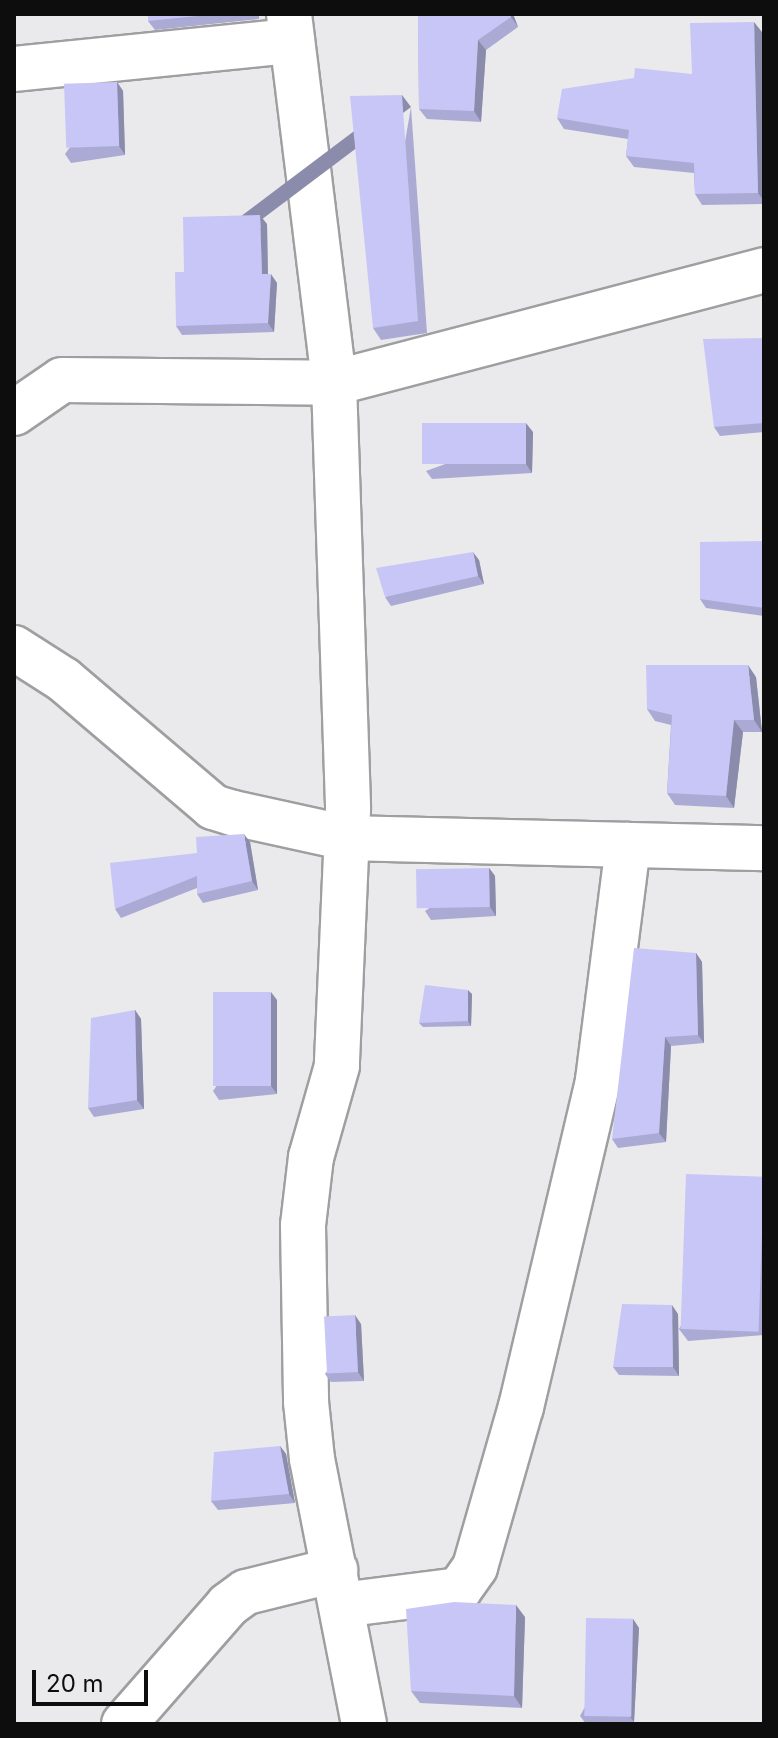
<!DOCTYPE html>
<style>
body{margin:0}
#map{position:relative;width:778px;height:1738px;overflow:hidden;background:#eaeaec;font-family:Inter,sans-serif}
div>[style]{position:absolute}
.roads{filter:drop-shadow(2px 0 #9f9fa1) drop-shadow(-2px 0 #9f9fa1) drop-shadow(0 2px #9f9fa1) drop-shadow(0 -2px #9f9fa1)}
.minor>*{height:44px;margin:-22px;padding:0 22px;transform-origin:22px;border-radius:22px;background:#fff}
.wall>*{inset:0;background:#abaad4}
.shaded-wall>*{inset:0;background:#8b8bac;transform-origin:0 0}
.building>*{inset:0;background:#c7c6f6;transform-origin:0 0}
span{translate:-50% -50%;white-space:nowrap;text-align:center;line-height:1.15;-webkit-text-stroke:6px #eaeaec;paint-order:stroke}
.frame{position:absolute;inset:0;border:16px solid #0d0d0e;pointer-events:none}
.scale{position:absolute;left:32px;top:1670px;width:116px;height:36px;box-sizing:border-box;border:4px solid #0d0d0e;border-top:0;padding-left:10px;font-size:24px;line-height:28px;white-space:nowrap;color:#0d0d0e;-webkit-text-stroke:6px #eaeaec;paint-order:stroke}
</style>
<div id="map">
<div class="roads">
<div class="minor">
<i style="left:289px;top:14px;width:372px;rotate:83deg"></i>
<i style="left:334px;top:383px;width:426px;rotate:88.1deg"></i>
<i style="left:348px;top:809px;width:257px;rotate:92.5deg"></i>
<i style="left:337px;top:1066px;width:95px;rotate:105.9deg"></i>
<i style="left:311px;top:1157px;width:68px;rotate:96.7deg"></i>
<i style="left:303px;top:1225px;width:177px;rotate:89deg"></i>
<i style="left:306px;top:1402px;width:57px;rotate:84deg"></i>
<i style="left:312px;top:1459px;width:270px;rotate:78.9deg"></i>
<i style="left:14px;top:69px;width:279px;rotate:-5.8deg"></i>
<i style="left:14px;top:413px;width:58px;rotate:-34.5deg"></i>
<i style="left:62px;top:380px;width:272px;rotate:0.6deg"></i>
<i style="left:334px;top:383px;width:445px;rotate:-14.7deg"></i>
<i style="left:14px;top:648px;width:59px;rotate:32.6deg"></i>
<i style="left:64px;top:680px;width:196px;rotate:40.4deg"></i>
<i style="left:213px;top:807px;width:21px;rotate:17deg"></i>
<i style="left:233px;top:813px;width:117px;rotate:12.4deg"></i>
<i style="left:347px;top:838px;width:417px;rotate:1.4deg"></i>
<i style="left:341px;top:1605px;width:119px;rotate:-7.2deg"></i>
<i style="left:459px;top:1590px;width:28px;rotate:-55deg"></i>
<i style="left:475px;top:1567px;width:166px;rotate:-74deg"></i>
<i style="left:521px;top:1407px;width:336px;rotate:-76.7deg"></i>
<i style="left:598px;top:1080px;width:237px;rotate:-82.7deg"></i>
<i style="left:124px;top:1724px;width:158px;rotate:-48.8deg"></i>
<i style="left:228px;top:1605px;width:22px;rotate:-36deg"></i>
<i style="left:246px;top:1592px;width:92px;rotate:-13.9deg"></i>
</div>
</div>
<div class="wall">
<i style="clip-path:polygon(148px 14px,259px 14px,259px 19px,155px 30px,148px 21px)"></i>
<i style="clip-path:polygon(513px 14px,518px 27px,486px 50px,481px 122px,427px 119px,419px 109px,418px 17px)"></i>
<i style="clip-path:polygon(762px 32px,764px 204px,702px 205px,695px 194px,694px 173px,634px 167px,626px 156px,628px 139px,564px 129px,557px 118px,692px 74px)"></i>
<i style="clip-path:polygon(117px 82px,123px 91px,125px 155px,71px 163px,65px 154px)"></i>
<i style="clip-path:polygon(411px 107px,427px 333px,381px 340px,373px 328px)"></i>
<i style="clip-path:polygon(267px 224px,268px 274px,277px 283px,274px 332px,182px 335px,176px 326px,184px 272px)"></i>
<i style="clip-path:polygon(764px 338px,764px 432px,720px 436px,714px 427px)"></i>
<i style="clip-path:polygon(533px 432px,532px 473px,432px 479px,426px 471px)"></i>
<i style="clip-path:polygon(764px 541px,764px 616px,706px 608px,700px 599px)"></i>
<i style="clip-path:polygon(479px 560px,484px 584px,391px 606px,385px 597px)"></i>
<i style="clip-path:polygon(756px 677px,762px 732px,743px 732px,734px 808px,675px 805px,667px 793px,671px 725px,655px 721px,647px 709px)"></i>
<i style="clip-path:polygon(250px 842px,258px 890px,203px 903px,197px 894px,197px 888px,121px 918px,115px 909px,197px 853px)"></i>
<i style="clip-path:polygon(489px 868px,495px 876px,496px 916px,431px 920px,425px 911px)"></i>
<i style="clip-path:polygon(696px 953px,702px 962px,704px 1043px,671px 1046px,666px 1142px,618px 1148px,612px 1139px)"></i>
<i style="clip-path:polygon(472px 994px,471px 1026px,423px 1027px,419px 1023px)"></i>
<i style="clip-path:polygon(277px 1000px,277px 1094px,219px 1100px,213px 1091px)"></i>
<i style="clip-path:polygon(135px 1010px,141px 1019px,144px 1109px,94px 1117px,88px 1108px)"></i>
<i style="clip-path:polygon(764px 1177px,764px 1335px,688px 1341px,679px 1329px)"></i>
<i style="clip-path:polygon(678px 1314px,679px 1376px,619px 1375px,613px 1367px)"></i>
<i style="clip-path:polygon(361px 1324px,364px 1381px,331px 1382px,325px 1374px)"></i>
<i style="clip-path:polygon(280px 1446px,286px 1454px,295px 1503px,218px 1510px,211px 1501px)"></i>
<i style="clip-path:polygon(525px 1617px,522px 1708px,420px 1703px,411px 1691px)"></i>
<i style="clip-path:polygon(633px 1619px,639px 1628px,634px 1722px,586px 1724px,580px 1716px)"></i>
</div>
<div class="shaded-wall">
<i style="clip-path:polygon(510px 14px,513px 14px,518px 27px,511px 17px)"></i>
<i style="clip-path:polygon(754px 22px,762px 32px,764px 201px,758px 193px)"></i>
<i style="clip-path:polygon(478px 40px,486px 50px,481px 122px,474px 111px)"></i>
<i style="clip-path:polygon(117px 82px,123px 91px,125px 155px,119px 146px)"></i>
<i style="left:402px;top:95px;width:15px;height:227px;rotate:53deg"></i>
<i style="clip-path:polygon(260px 215px,267px 224px,268px 283px,262px 274px)"></i>
<i style="clip-path:polygon(271px 274px,277px 283px,274px 332px,268px 323px)"></i>
<i style="clip-path:polygon(526px 423px,533px 432px,532px 473px,526px 464px)"></i>
<i style="clip-path:polygon(473px 552px,479px 560px,484px 584px,478px 576px)"></i>
<i style="clip-path:polygon(748px 665px,756px 677px,762px 732px,754px 720px)"></i>
<i style="clip-path:polygon(734px 720px,743px 732px,734px 808px,726px 796px)"></i>
<i style="clip-path:polygon(244px 834px,250px 842px,258px 890px,252px 881px)"></i>
<i style="clip-path:polygon(489px 868px,495px 876px,496px 916px,490px 907px)"></i>
<i style="clip-path:polygon(696px 953px,702px 962px,704px 1043px,698px 1035px)"></i>
<i style="clip-path:polygon(468px 990px,472px 994px,471px 1026px,468px 1021px)"></i>
<i style="clip-path:polygon(271px 992px,277px 1000px,277px 1094px,271px 1086px)"></i>
<i style="clip-path:polygon(135px 1010px,141px 1019px,144px 1109px,137px 1100px)"></i>
<i style="clip-path:polygon(665px 1037px,671px 1046px,666px 1142px,659px 1133px)"></i>
<i style="clip-path:polygon(672px 1305px,678px 1314px,679px 1376px,673px 1367px)"></i>
<i style="clip-path:polygon(355px 1315px,361px 1324px,364px 1381px,358px 1372px)"></i>
<i style="clip-path:polygon(280px 1446px,286px 1454px,295px 1503px,289px 1494px)"></i>
<i style="clip-path:polygon(516px 1605px,525px 1617px,522px 1708px,514px 1696px)"></i>
<i style="clip-path:polygon(633px 1619px,639px 1628px,634px 1722px,628px 1714px)"></i>
</div>
<div class="building">
<i style="clip-path:polygon(148px 14px,217px 14px,148px 21px)"></i>
<i style="clip-path:polygon(417px 14px,510px 14px,511px 17px,478px 40px,474px 111px,419px 109px,418px 17px)"></i>
<i style="clip-path:polygon(754px 22px,758px 193px,695px 194px,694px 163px,626px 156px,629px 130px,557px 118px,562px 89px,634px 78px,635px 68px,692px 74px,690px 23px)"></i>
<i style="left:117px;top:82px;width:64px;height:53px;rotate:88deg"></i>
<i style="clip-path:polygon(402px 95px,418px 321px,373px 328px,350px 96px)"></i>
<i style="clip-path:polygon(260px 215px,262px 274px,271px 274px,268px 323px,176px 326px,175px 272px,184px 272px,183px 217px)"></i>
<i style="clip-path:polygon(764px 338px,764px 423px,714px 427px,703px 339px)"></i>
<i style="left:526px;top:423px;width:41px;height:104px;rotate:90deg"></i>
<i style="clip-path:polygon(764px 541px,764px 608px,700px 599px,700px 542px)"></i>
<i style="clip-path:polygon(473px 552px,478px 576px,385px 597px,376px 568px)"></i>
<i style="clip-path:polygon(646px 665px,748px 665px,754px 720px,734px 720px,726px 796px,667px 793px,672px 715px,647px 709px)"></i>
<i style="clip-path:polygon(244px 834px,252px 881px,197px 894px,197px 876px,115px 909px,110px 863px,197px 853px,196px 837px)"></i>
<i style="left:489px;top:868px;width:39px;height:73px;rotate:89deg"></i>
<i style="clip-path:polygon(634px 948px,696px 953px,698px 1035px,665px 1037px,659px 1133px,612px 1139px)"></i>
<i style="clip-path:polygon(425px 985px,468px 990px,468px 1021px,419px 1023px)"></i>
<i style="left:271px;top:992px;width:94px;height:58px;rotate:90deg"></i>
<i style="clip-path:polygon(135px 1010px,137px 1100px,88px 1108px,91px 1018px)"></i>
<i style="left:686px;top:1174px;width:78px;height:155px;rotate:2deg"></i>
<i style="clip-path:polygon(622px 1304px,672px 1305px,673px 1367px,613px 1367px)"></i>
<i style="left:355px;top:1315px;width:57px;height:31px;rotate:87deg"></i>
<i style="clip-path:polygon(280px 1446px,289px 1494px,211px 1501px,214px 1452px)"></i>
<i style="clip-path:polygon(454px 1602px,516px 1605px,514px 1696px,411px 1691px,406px 1609px)"></i>
<i style="left:586px;top:1618px;width:47px;height:98px;rotate:1deg"></i>
</div>
<div class="frame"></div>
<div class="scale">20 m</div>
</div>
